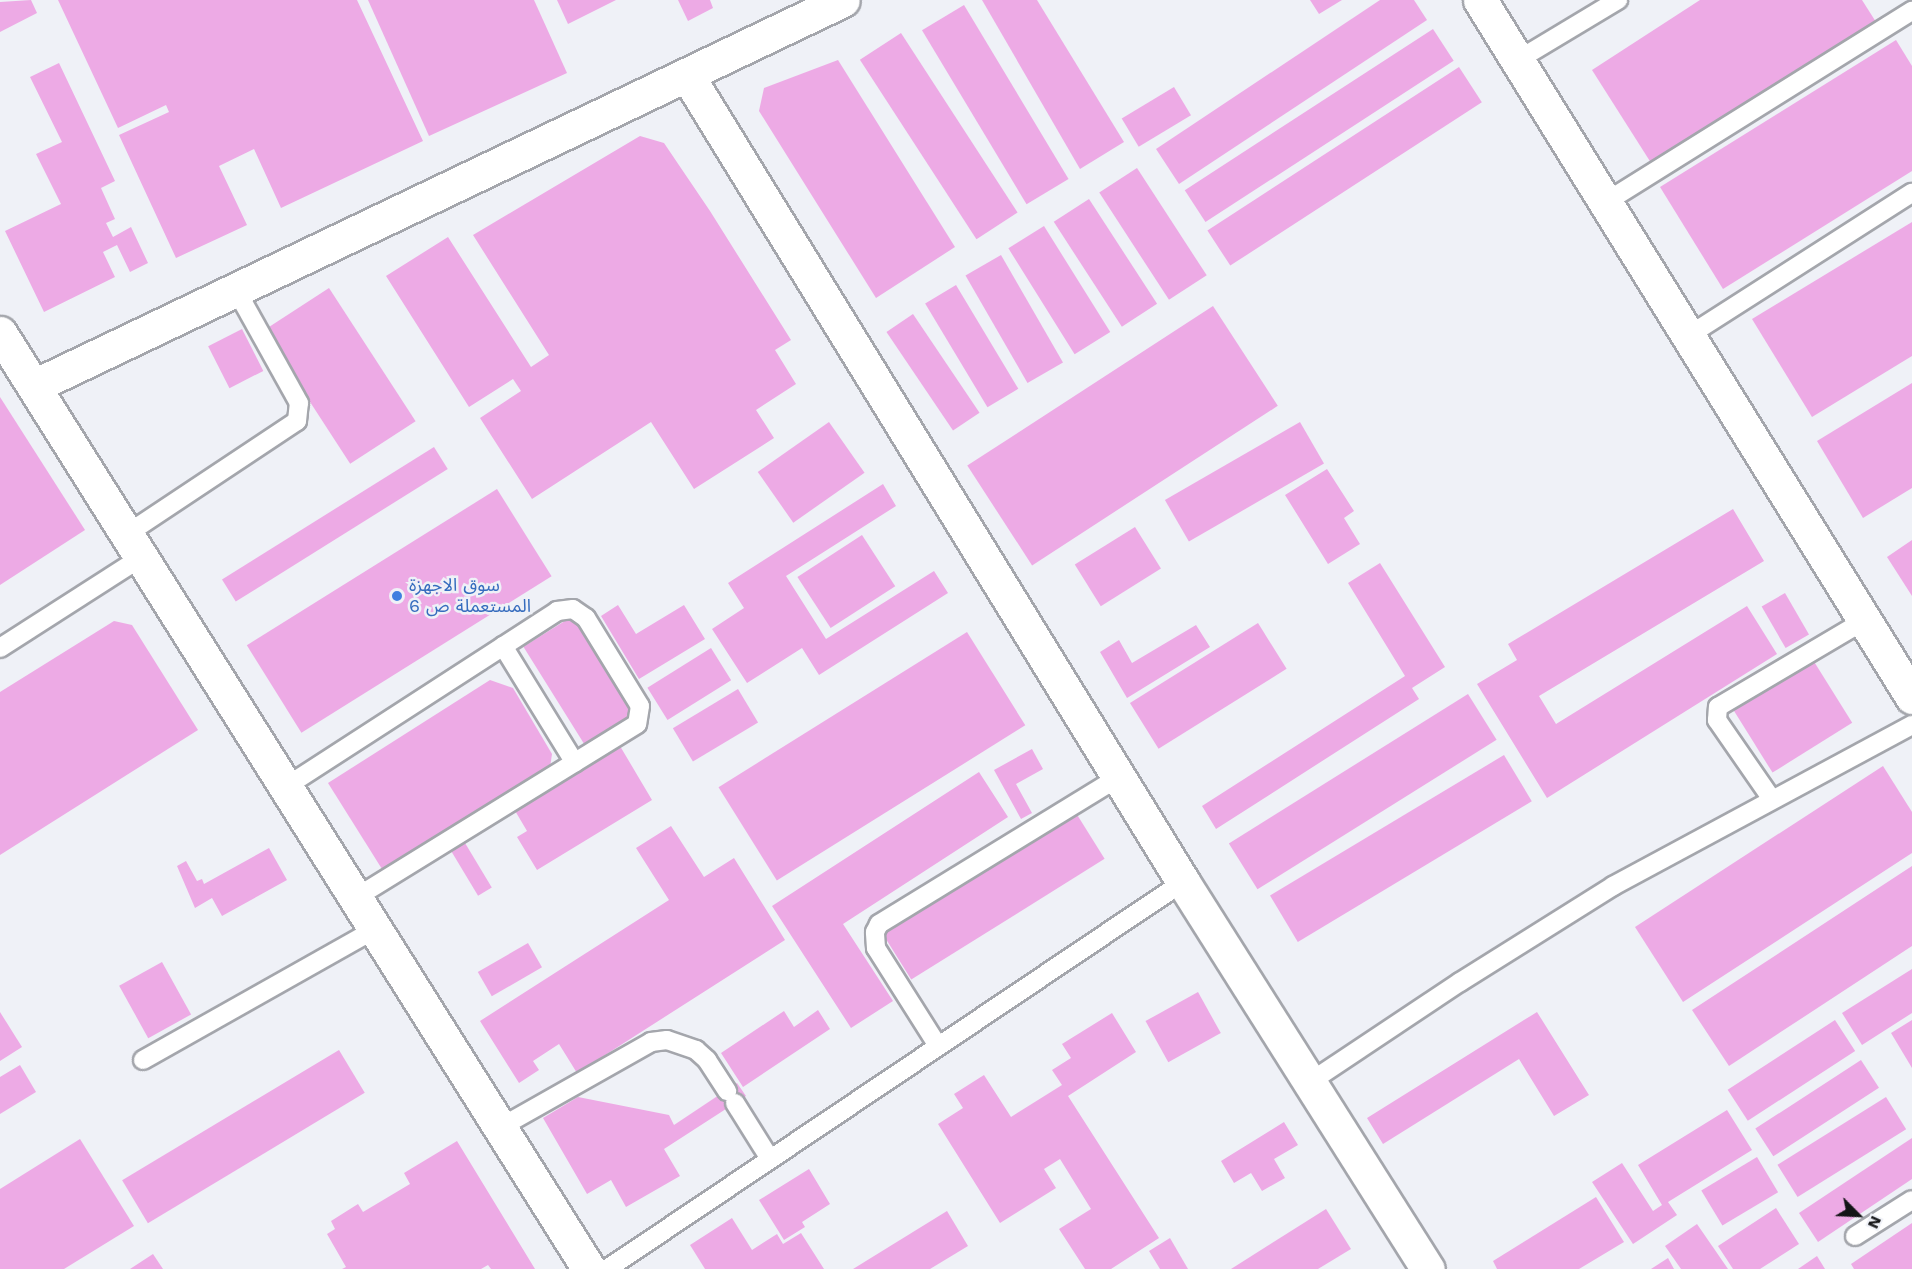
<!DOCTYPE html>
<meta charset="utf-8">
<style>
body{margin:0}
#map{position:relative;width:1912px;height:1269px;overflow:hidden;background:#eff1f7;font-family:"Work Sans","Noto Sans Arabic",sans-serif}
div>[style]{position:absolute}
.building>*{inset:0;background:#edaae5;transform-origin:0 0}
.roads{filter:drop-shadow(2px 0 #a4a6ac) drop-shadow(-2px 0 #a4a6ac) drop-shadow(0 2px #a4a6ac) drop-shadow(0 -2px #a4a6ac)}
.lane>*{height:18px;margin:-9px;padding:0 9px;transform-origin:9px;border-radius:9px;background:#fff}
.street>*{height:33px;margin:-16.5px;padding:0 16.5px;transform-origin:16.5px;border-radius:16.5px;background:#fff}
.dots>*{width:16px;height:16px;translate:-50% -50%;box-sizing:border-box;border:3px solid #eff1f7;border-radius:50%}
span{translate:-50% -50%;white-space:nowrap;text-align:center;line-height:1.15;-webkit-text-stroke:5px #eff1f7;paint-order:stroke}
.shop-label{font-size:18px;color:#366cbe}
.left{translate:0 -50%;text-align:left}
.north{position:absolute;left:1828px;top:1185px;width:60px;height:60px;-webkit-text-stroke:4px #eff1f7;paint-order:stroke;rotate:114deg;font-size:16px;font-weight:700;line-height:24px;text-align:center;color:#131416}
.north::after{content:'';display:block;margin:auto;width:21px;height:27px;background:#131416;clip-path:polygon(50% 0,100% 100%,50% 72%,0 100%)}
</style>
<div id="map">
<div class="building">
<i style="clip-path:polygon(31px 0,37px 13px,0 32px,0 2px)"></i>
<i style="clip-path:polygon(58px 0,357px 0,423px 141px,281px 208px,254px 149px,219px 166px,247px 225px,176px 258px,119px 135px,169px 112px,166px 105px,118px 128px)"></i>
<i style="clip-path:polygon(368px 0,534px 0,567px 73px,429px 136px)"></i>
<i style="clip-path:polygon(557px 0,616px 0,568px 24px)"></i>
<i style="clip-path:polygon(678px 0,710px 0,713px 8px,688px 21px)"></i>
<i style="clip-path:polygon(982px 0,1037px 0,1124px 142px,1080px 169px)"></i>
<i style="clip-path:polygon(1310px 0,1342px 0,1319px 14px)"></i>
<i style="clip-path:polygon(1380px 0,1414px 0,1427px 20px,1179px 184px,1156px 149px)"></i>
<i style="clip-path:polygon(1700px 0,1862px 0,1876px 22px,1653px 166px,1592px 70px)"></i>
<i style="left:964px;top:5px;width:203px;height:49px;rotate:59deg"></i>
<i style="left:1433px;top:29px;width:38px;height:296px;rotate:57deg"></i>
<i style="left:901px;top:33px;width:214px;height:49px;rotate:57deg"></i>
<i style="clip-path:polygon(1896px 40px,1912px 66px,1912px 171px,1723px 289px,1660px 187px)"></i>
<i style="clip-path:polygon(838px 60px,955px 247px,876px 298px,759px 111px,764px 88px)"></i>
<i style="clip-path:polygon(59px 63px,115px 181px,101px 188px,115px 219px,106px 223px,113px 237px,131px 227px,148px 263px,130px 272px,117px 245px,103px 252px,115px 277px,44px 312px,5px 231px,61px 204px,36px 154px,62px 142px,30px 77px)"></i>
<i style="left:1459px;top:67px;width:42px;height:300px;rotate:57deg"></i>
<i style="left:1174px;top:87px;width:33px;height:61px;rotate:59deg"></i>
<i style="clip-path:polygon(640px 136px,664px 143px,710px 211px,791px 340px,775px 350px,796px 384px,756px 410px,774px 438px,694px 489px,651px 422px,532px 499px,480px 418px,521px 391px,513px 379px,469px 407px,386px 276px,448px 237px,531px 367px,549px 355px,473px 235px)"></i>
<i style="left:1137px;top:168px;width:128px;height:45px;rotate:57deg"></i>
<i style="left:1089px;top:199px;width:125px;height:42px;rotate:57deg"></i>
<i style="clip-path:polygon(1912px 222px,1912px 356px,1812px 417px,1752px 319px)"></i>
<i style="left:1044px;top:226px;width:125px;height:42px;rotate:58deg"></i>
<i style="left:1001px;top:255px;width:124px;height:41px;rotate:60deg"></i>
<i style="left:956px;top:285px;width:121px;height:36px;rotate:59deg"></i>
<i style="left:329px;top:288px;width:159px;height:78px;rotate:57deg"></i>
<i style="left:1213px;top:306px;width:119px;height:293px;rotate:57deg"></i>
<i style="left:913px;top:314px;width:119px;height:32px;rotate:56deg"></i>
<i style="left:242px;top:329px;width:47px;height:38px;rotate:63deg"></i>
<i style="clip-path:polygon(1912px 383px,1912px 488px,1863px 518px,1817px 441px)"></i>
<i style="clip-path:polygon(0 397px,85px 530px,0 585px)"></i>
<i style="left:829px;top:422px;width:62px;height:87px;rotate:55deg"></i>
<i style="left:1300px;top:422px;width:48px;height:156px;rotate:60deg"></i>
<i style="left:434px;top:447px;width:26px;height:250px;rotate:58deg"></i>
<i style="clip-path:polygon(1327px 469px,1354px 511px,1344px 518px,1360px 544px,1328px 564px,1285px 495px)"></i>
<i style="clip-path:polygon(883px 484px,896px 506px,786px 576px,826px 639px,934px 571px,948px 593px,819px 675px,802px 648px,747px 683px,712px 629px,744px 608px,728px 583px)"></i>
<i style="left:497px;top:489px;width:103px;height:295px;rotate:58deg"></i>
<i style="clip-path:polygon(1733px 509px,1764px 561px,1539px 696px,1556px 724px,1747px 606px,1777px 654px,1547px 798px,1477px 684px,1517px 660px,1508px 644px)"></i>
<i style="left:1135px;top:527px;width:49px;height:71px;rotate:58deg"></i>
<i style="left:862px;top:535px;width:61px;height:77px;rotate:57deg"></i>
<i style="clip-path:polygon(1912px 540px,1912px 596px,1887px 557px)"></i>
<i style="clip-path:polygon(1380px 563px,1445px 667px,1412px 688px,1419px 699px,1216px 829px,1202px 806px,1405px 676px,1348px 583px)"></i>
<i style="left:1785px;top:593px;width:48px;height:27px;rotate:60deg"></i>
<i style="clip-path:polygon(618px 605px,636px 634px,684px 605px,705px 639px,639px 679px,601px 616px)"></i>
<i style="left:576px;top:614px;width:122px;height:62px;rotate:58deg"></i>
<i style="clip-path:polygon(114px 621px,132px 625px,198px 730px,0 855px,0 692px)"></i>
<i style="left:1258px;top:623px;width:54px;height:151px;rotate:58deg"></i>
<i style="clip-path:polygon(1196px 625px,1210px 647px,1127px 698px,1100px 652px,1119px 640px,1132px 663px)"></i>
<i style="left:967px;top:632px;width:110px;height:293px;rotate:58deg"></i>
<i style="left:711px;top:648px;width:38px;height:75px;rotate:58deg"></i>
<i style="left:1813px;top:660px;width:74px;height:94px;rotate:58deg"></i>
<i style="clip-path:polygon(490px 680px,513px 688px,552px 754px,549px 774px,387px 877px,328px 783px)"></i>
<i style="left:738px;top:689px;width:39px;height:76px;rotate:59deg"></i>
<i style="left:1468px;top:694px;width:54px;height:282px;rotate:58deg"></i>
<i style="clip-path:polygon(620px 746px,652px 800px,537px 870px,517px 837px,527px 831px,514px 809px)"></i>
<i style="clip-path:polygon(1032px 749px,1043px 769px,1016px 784px,1032px 813px,1021px 819px,994px 770px)"></i>
<i style="left:1504px;top:755px;width:54px;height:273px;rotate:59deg"></i>
<i style="clip-path:polygon(1883px 766px,1912px 812px,1912px 853px,1683px 1002px,1635px 927px)"></i>
<i style="clip-path:polygon(979px 772px,1008px 817px,843px 924px,893px 1001px,851px 1028px,772px 906px)"></i>
<i style="left:1076px;top:813px;width:54px;height:228px;rotate:58deg"></i>
<i style="clip-path:polygon(671px 826px,704px 877px,734px 858px,785px 940px,577px 1073px,559px 1044px,533px 1061px,539px 1070px,519px 1083px,480px 1021px,669px 900px,636px 848px)"></i>
<i style="left:465px;top:843px;width:52px;height:16px;rotate:59deg"></i>
<i style="clip-path:polygon(269px 848px,287px 880px,222px 916px,212px 898px,195px 908px,177px 866px,186px 861px,197px 881px,202px 879px,204px 884px)"></i>
<i style="clip-path:polygon(1912px 866px,1912px 946px,1729px 1066px,1692px 1010px)"></i>
<i style="left:528px;top:943px;width:28px;height:58px;rotate:60deg"></i>
<i style="left:162px;top:962px;width:60px;height:49px;rotate:61deg"></i>
<i style="clip-path:polygon(1912px 969px,1912px 1013px,1862px 1045px,1842px 1013px)"></i>
<i style="left:1198px;top:992px;width:47px;height:60px;rotate:61deg"></i>
<i style="clip-path:polygon(818px 1010px,830px 1029px,743px 1087px,721px 1053px,784px 1011px,794px 1027px)"></i>
<i style="clip-path:polygon(0 1012px,22px 1047px,0 1061px)"></i>
<i style="clip-path:polygon(1537px 1012px,1589px 1095px,1554px 1116px,1519px 1059px,1383px 1144px,1367px 1118px)"></i>
<i style="clip-path:polygon(1112px 1013px,1136px 1052px,1068px 1096px,1159px 1238px,1111px 1269px,1085px 1269px,1059px 1229px,1091px 1209px,1060px 1159px,1044px 1169px,1056px 1188px,1000px 1223px,938px 1124px,963px 1108px,954px 1094px,984px 1075px,1011px 1117px,1062px 1085px,1052px 1070px,1071px 1058px,1062px 1044px)"></i>
<i style="left:1835px;top:1020px;width:37px;height:128px;rotate:57deg"></i>
<i style="clip-path:polygon(1912px 1020px,1912px 1068px,1891px 1033px)"></i>
<i style="left:339px;top:1050px;width:50px;height:253px;rotate:59deg"></i>
<i style="left:1861px;top:1060px;width:33px;height:126px;rotate:57deg"></i>
<i style="clip-path:polygon(20px 1065px,36px 1092px,0 1114px,0 1077px)"></i>
<i style="clip-path:polygon(737px 1083px,746px 1096px,664px 1149px,680px 1176px,626px 1207px,611px 1180px,587px 1194px,543px 1118px,578px 1097px,669px 1115px,674px 1125px)"></i>
<i style="left:1886px;top:1097px;width:38px;height:128px;rotate:58deg"></i>
<i style="clip-path:polygon(1727px 1110px,1752px 1150px,1668px 1202px,1677px 1215px,1633px 1244px,1592px 1182px,1622px 1163px,1653px 1211px,1662px 1205px,1638px 1165px)"></i>
<i style="clip-path:polygon(1284px 1122px,1298px 1145px,1274px 1159px,1285px 1178px,1262px 1191px,1251px 1173px,1234px 1183px,1221px 1161px)"></i>
<i style="clip-path:polygon(1912px 1138px,1912px 1179px,1818px 1242px,1799px 1213px)"></i>
<i style="clip-path:polygon(80px 1139px,134px 1226px,64px 1269px,0 1269px,0 1189px)"></i>
<i style="clip-path:polygon(457px 1141px,535px 1269px,491px 1269px,488px 1265px,481px 1269px,342px 1269px,346px 1267px,327px 1234px,335px 1229px,331px 1221px,358px 1204px,363px 1212px,410px 1184px,404px 1173px)"></i>
<i style="left:1757px;top:1157px;width:41px;height:65px;rotate:59deg"></i>
<i style="clip-path:polygon(809px 1169px,830px 1204px,802px 1222px,805px 1227px,784px 1240px,759px 1200px)"></i>
<i style="clip-path:polygon(1596px 1197px,1624px 1242px,1579px 1269px,1497px 1269px,1493px 1261px)"></i>
<i style="clip-path:polygon(1776px 1208px,1799px 1244px,1760px 1269px,1733px 1269px,1718px 1246px)"></i>
<i style="clip-path:polygon(1326px 1209px,1351px 1249px,1318px 1269px,1231px 1269px)"></i>
<i style="clip-path:polygon(947px 1211px,968px 1246px,930px 1269px,853px 1269px)"></i>
<i style="clip-path:polygon(732px 1218px,752px 1250px,777px 1234px,783px 1244px,801px 1233px,824px 1269px,705px 1269px,690px 1245px)"></i>
<i style="clip-path:polygon(1912px 1223px,1912px 1269px,1854px 1269px,1851px 1264px)"></i>
<i style="clip-path:polygon(1697px 1224px,1728px 1269px,1681px 1269px,1665px 1246px)"></i>
<i style="clip-path:polygon(1170px 1238px,1188px 1269px,1160px 1269px,1149px 1251px)"></i>
<i style="clip-path:polygon(153px 1254px,163px 1269px,130px 1269px)"></i>
<i style="clip-path:polygon(1817px 1256px,1825px 1269px,1798px 1269px)"></i>
<i style="clip-path:polygon(1668px 1258px,1674px 1269px,1651px 1269px)"></i>
</div>
<div class="roads">
<div class="lane">
<i style="left:1518px;top:60px;width:117px;rotate:-31deg"></i>
<i style="left:1606px;top:202px;width:361px;rotate:-32deg"></i>
<i style="left:1688px;top:336px;width:266px;rotate:-32.6deg"></i>
<i style="left:127px;top:534px;width:204px;rotate:-33.6deg"></i>
<i style="left:297px;top:421px;width:18px;rotate:-84deg"></i>
<i style="left:299px;top:403px;width:129px;rotate:-119.1deg"></i>
<i style="left:503px;top:646px;width:137px;rotate:58.4deg"></i>
<i style="left:0;top:648px;width:169px;rotate:-32.7deg"></i>
<i style="left:287px;top:786px;width:322px;rotate:-32.9deg"></i>
<i style="left:557px;top:611px;width:16px;rotate:-7deg"></i>
<i style="left:573px;top:609px;width:16px;rotate:35deg"></i>
<i style="left:586px;top:618px;width:103px;rotate:58.5deg"></i>
<i style="left:640px;top:706px;width:18px;rotate:99deg"></i>
<i style="left:637px;top:724px;width:329px;rotate:148.3deg"></i>
<i style="left:1771px;top:798px;width:95px;rotate:-124.7deg"></i>
<i style="left:1717px;top:720px;width:13px;rotate:-86deg"></i>
<i style="left:1718px;top:707px;width:171px;rotate:-30.6deg"></i>
<i style="left:938px;top:1046px;width:116px;rotate:-122.3deg"></i>
<i style="left:876px;top:948px;width:16px;rotate:-94deg"></i>
<i style="left:875px;top:932px;width:9px;rotate:-63deg"></i>
<i style="left:879px;top:924px;width:281px;rotate:-31.5deg"></i>
<i style="left:143px;top:1060px;width:269px;rotate:-29.4deg"></i>
<i style="left:1310px;top:1082px;width:180px;rotate:-33.7deg"></i>
<i style="left:1460px;top:982px;width:181px;rotate:-32.1deg"></i>
<i style="left:1613px;top:886px;width:340px;rotate:-28.3deg"></i>
<i style="left:735px;top:1103px;width:66px;rotate:58deg"></i>
<i style="left:501px;top:1127px;width:172px;rotate:-29.5deg"></i>
<i style="left:651px;top:1042px;width:16px;rotate:-7deg"></i>
<i style="left:667px;top:1040px;width:31px;rotate:19deg"></i>
<i style="left:696px;top:1050px;width:15px;rotate:42deg"></i>
<i style="left:707px;top:1060px;width:37px;rotate:57deg"></i>
<i style="left:1855px;top:1236px;width:67px;rotate:-32.3deg"></i>
<i style="left:607px;top:1269px;width:694px;rotate:-33.9deg"></i>
</div>
<div class="street">
<i style="left:1480px;top:0;width:820px;rotate:58.21deg"></i>
<i style="left:687px;top:75px;width:947px;rotate:58.42deg"></i>
<i style="left:1183px;top:882px;width:458px;rotate:57.7deg"></i>
<i style="left:0;top:333px;width:1106px;rotate:57.82deg"></i>
<i style="left:34px;top:386px;width:896px;rotate:-25.51deg"></i>
</div>
</div>
<div class="dots">
<i style="left:397px;top:596px;background:#3f7fe0"></i>
</div>
<div class="shop-label">
<span class="left" style="left:409px;top:596px">سوق الاجهزة<br>المستعملة ص 6</span>
</div>
<div class="north">N</div>
</div>
